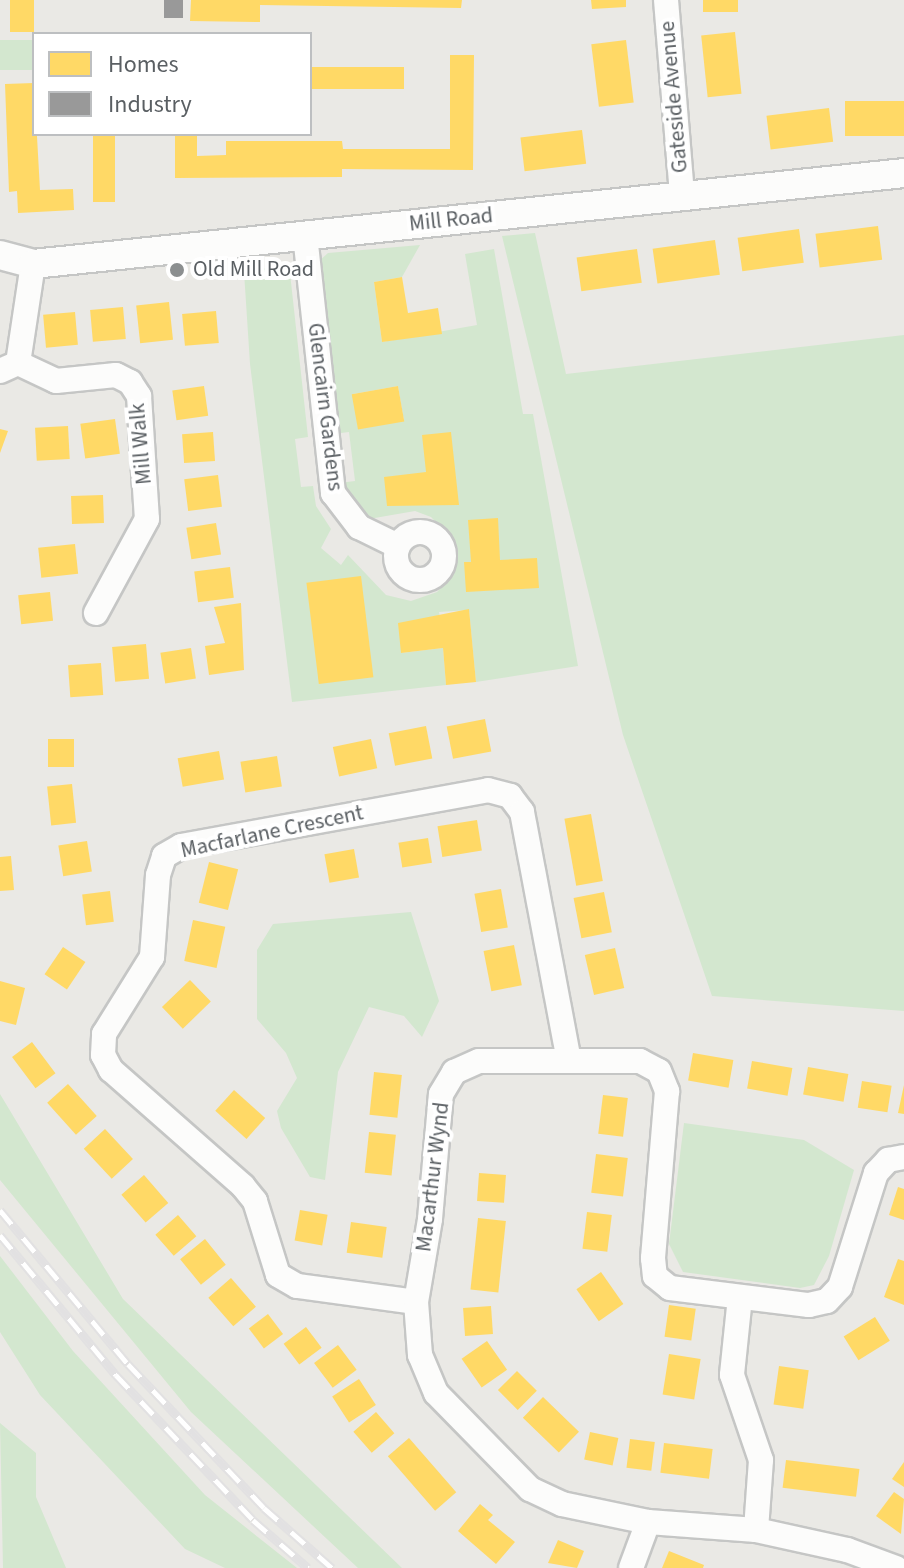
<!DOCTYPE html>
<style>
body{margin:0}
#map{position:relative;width:904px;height:1568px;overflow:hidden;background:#eae9e5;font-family:"Source Sans 3",sans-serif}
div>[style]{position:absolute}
.green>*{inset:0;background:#d3e7cf;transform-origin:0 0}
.homes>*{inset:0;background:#ffd966;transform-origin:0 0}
.industry>*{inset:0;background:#999;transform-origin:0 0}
.roads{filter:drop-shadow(2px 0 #c5c6c5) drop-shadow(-2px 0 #c5c6c5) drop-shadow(0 2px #c5c6c5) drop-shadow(0 -2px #c5c6c5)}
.minor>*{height:24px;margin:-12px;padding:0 12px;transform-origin:12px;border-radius:12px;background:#fcfcfb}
.minor>.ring{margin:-12px;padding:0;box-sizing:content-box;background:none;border:24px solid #fcfcfb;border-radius:50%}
.tertiary>*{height:28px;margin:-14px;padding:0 14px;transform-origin:14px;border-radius:14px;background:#fcfcfb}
.rail>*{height:9px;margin-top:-4.5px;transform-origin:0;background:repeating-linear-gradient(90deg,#fff 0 18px,#e2e1e2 0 36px);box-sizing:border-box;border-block:2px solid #e2e1e2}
.dots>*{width:22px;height:22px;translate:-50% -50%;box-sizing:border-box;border:4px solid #fff;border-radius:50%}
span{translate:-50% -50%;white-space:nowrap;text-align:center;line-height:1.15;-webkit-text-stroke:8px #fff;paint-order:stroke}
.street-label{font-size:22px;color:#5a5f63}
.poi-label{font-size:22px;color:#5a5f63}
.left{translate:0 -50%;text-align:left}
.legend{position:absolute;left:32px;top:32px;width:280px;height:104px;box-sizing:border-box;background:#fff;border:2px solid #bdbfc1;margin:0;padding:10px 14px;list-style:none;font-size:24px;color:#5a5f63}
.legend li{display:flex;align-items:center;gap:16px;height:40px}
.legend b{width:40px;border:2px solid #bdbfc1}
</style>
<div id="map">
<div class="green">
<i style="left:0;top:40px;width:34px;height:30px"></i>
<i style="clip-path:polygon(535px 233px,566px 374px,904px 335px,904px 1011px,712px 996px,623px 735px,502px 236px)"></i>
<i style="clip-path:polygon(evenodd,420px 245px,402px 277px,374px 282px,382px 342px,477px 325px,465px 254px,494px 249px,523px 414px,533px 414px,578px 666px,476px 682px,469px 610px,439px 612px,440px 619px,401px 653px,443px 648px,446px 685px,292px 702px,250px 364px,244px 272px,289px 264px,308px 437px,295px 439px,301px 487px,313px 486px,316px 506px,331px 529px,321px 548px,341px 565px,348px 555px,386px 595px,411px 601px,437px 592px,453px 575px,452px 539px,431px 517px,415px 511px,363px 520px,339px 483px,355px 481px,349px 432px,333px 434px,318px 262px,328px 253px,420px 245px,398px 386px,404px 421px,358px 428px,353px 394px,398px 386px)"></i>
<i style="clip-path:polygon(411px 912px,439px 1001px,422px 1037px,404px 1016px,369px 1007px,338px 1072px,325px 1180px,310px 1177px,281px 1128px,277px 1111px,297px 1078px,286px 1053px,257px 1019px,257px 950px,273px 924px)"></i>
<i style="clip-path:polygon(0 1094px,123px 1299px,402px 1568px,358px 1568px,191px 1412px,0 1180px)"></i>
<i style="clip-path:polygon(684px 1123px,804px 1140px,854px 1170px,829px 1256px,814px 1285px,800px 1288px,683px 1272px,669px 1244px)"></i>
<i style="clip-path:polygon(0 1256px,73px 1351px,205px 1495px,297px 1568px,225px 1568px,185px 1549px,40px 1395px,0 1332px)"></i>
<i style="clip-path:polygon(0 1423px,36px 1453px,36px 1497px,66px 1568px,3px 1568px)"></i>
</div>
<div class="homes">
<i style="left:10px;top:0;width:24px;height:32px"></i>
<i style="clip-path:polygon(191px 0,462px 0,461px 8px,260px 5px,260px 22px,190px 21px)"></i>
<i style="clip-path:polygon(591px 0,626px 0,626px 7px,592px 9px)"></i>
<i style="left:703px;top:0;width:35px;height:12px"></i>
<i style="left:735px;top:32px;width:62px;height:34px;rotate:84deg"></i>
<i style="left:626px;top:40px;width:63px;height:35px;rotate:83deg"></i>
<i style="clip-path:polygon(450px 55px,474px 55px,473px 170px,342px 169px,342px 177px,175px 178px,175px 134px,197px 134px,197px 156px,226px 155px,226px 141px,342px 141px,343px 149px,450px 149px)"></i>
<i style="left:310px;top:67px;width:94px;height:22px"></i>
<i style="clip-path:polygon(34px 83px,40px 190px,73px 189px,74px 210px,18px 213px,17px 191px,9px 192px,5px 84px)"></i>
<i style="left:904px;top:101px;width:35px;height:59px;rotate:90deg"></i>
<i style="left:829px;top:108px;width:34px;height:63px;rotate:83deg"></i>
<i style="left:582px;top:130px;width:34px;height:62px;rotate:83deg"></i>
<i style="left:93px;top:134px;width:22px;height:68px"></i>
<i style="left:878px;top:226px;width:34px;height:63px;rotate:83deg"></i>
<i style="left:799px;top:229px;width:34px;height:62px;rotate:82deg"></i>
<i style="left:715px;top:240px;width:35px;height:63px;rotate:82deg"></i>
<i style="left:637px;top:249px;width:34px;height:61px;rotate:82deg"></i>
<i style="clip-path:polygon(402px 277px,408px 313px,438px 308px,442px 334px,382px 342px,374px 282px)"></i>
<i style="left:169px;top:302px;width:38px;height:33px;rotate:84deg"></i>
<i style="left:123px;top:307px;width:32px;height:33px;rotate:85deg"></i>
<i style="left:216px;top:311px;width:32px;height:34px;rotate:85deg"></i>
<i style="left:75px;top:312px;width:33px;height:32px;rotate:85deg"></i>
<i style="left:204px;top:386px;width:30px;height:32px;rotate:82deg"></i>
<i style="left:398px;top:386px;width:36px;height:47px;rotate:80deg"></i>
<i style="left:115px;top:419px;width:35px;height:35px;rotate:82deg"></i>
<i style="left:68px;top:426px;width:33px;height:33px;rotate:87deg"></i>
<i style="clip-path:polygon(0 429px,8px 431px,0 453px)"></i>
<i style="left:213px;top:432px;width:29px;height:31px;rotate:86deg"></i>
<i style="clip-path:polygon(451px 432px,459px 505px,387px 506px,384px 477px,426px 472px,422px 435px)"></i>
<i style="left:218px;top:475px;width:32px;height:34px;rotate:83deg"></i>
<i style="left:103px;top:495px;width:28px;height:32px;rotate:88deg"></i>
<i style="clip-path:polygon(498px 518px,500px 560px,537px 558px,539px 588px,466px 592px,464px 562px,471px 562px,468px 520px)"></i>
<i style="left:216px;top:523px;width:32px;height:30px;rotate:81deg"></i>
<i style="left:75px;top:544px;width:30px;height:37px;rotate:84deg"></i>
<i style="left:230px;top:567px;width:31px;height:36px;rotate:83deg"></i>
<i style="left:361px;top:576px;width:102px;height:55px;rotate:83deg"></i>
<i style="left:50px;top:592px;width:29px;height:32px;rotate:84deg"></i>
<i style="clip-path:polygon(241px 603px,244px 670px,209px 675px,205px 646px,225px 643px,214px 607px)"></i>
<i style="clip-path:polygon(469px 609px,476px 682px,446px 685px,443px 648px,401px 653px,398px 623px)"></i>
<i style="left:146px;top:644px;width:35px;height:34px;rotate:85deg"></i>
<i style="left:191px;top:648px;width:31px;height:31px;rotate:81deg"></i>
<i style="left:101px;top:663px;width:32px;height:33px;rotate:86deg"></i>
<i style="left:485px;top:719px;width:33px;height:39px;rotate:79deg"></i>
<i style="left:426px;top:726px;width:33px;height:38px;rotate:79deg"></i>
<i style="left:48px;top:739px;width:26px;height:28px"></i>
<i style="left:371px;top:739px;width:30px;height:39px;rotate:78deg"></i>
<i style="left:219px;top:751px;width:29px;height:42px;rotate:80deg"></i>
<i style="left:277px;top:756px;width:31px;height:37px;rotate:81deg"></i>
<i style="left:72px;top:784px;width:39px;height:25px;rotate:84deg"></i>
<i style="left:591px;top:814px;width:68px;height:27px;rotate:80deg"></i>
<i style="left:477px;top:820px;width:31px;height:40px;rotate:81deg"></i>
<i style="left:428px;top:838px;width:25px;height:30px;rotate:81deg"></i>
<i style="left:87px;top:841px;width:31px;height:29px;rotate:81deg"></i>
<i style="left:354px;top:849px;width:29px;height:30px;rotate:80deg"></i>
<i style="clip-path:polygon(11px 856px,14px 890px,0 891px,0 857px)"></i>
<i style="left:209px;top:862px;width:30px;height:42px;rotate:14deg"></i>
<i style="left:501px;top:889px;width:39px;height:27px;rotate:80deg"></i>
<i style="left:110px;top:891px;width:31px;height:28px;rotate:83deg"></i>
<i style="left:604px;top:892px;width:41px;height:31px;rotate:79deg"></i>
<i style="left:193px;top:920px;width:33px;height:42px;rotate:12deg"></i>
<i style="left:514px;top:945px;width:41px;height:31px;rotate:79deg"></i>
<i style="left:63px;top:947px;width:27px;height:33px;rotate:34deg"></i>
<i style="left:615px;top:948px;width:41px;height:31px;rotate:77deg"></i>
<i style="left:190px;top:980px;width:30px;height:39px;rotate:46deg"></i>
<i style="clip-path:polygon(0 981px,25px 988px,16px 1025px,0 1021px)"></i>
<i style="left:32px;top:1042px;width:39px;height:25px;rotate:53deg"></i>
<i style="left:693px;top:1053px;width:41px;height:28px;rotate:10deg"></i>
<i style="left:752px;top:1061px;width:41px;height:28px;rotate:10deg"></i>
<i style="left:808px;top:1067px;width:41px;height:28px;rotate:10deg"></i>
<i style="left:374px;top:1072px;width:28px;height:43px;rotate:6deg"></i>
<i style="left:862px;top:1081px;width:30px;height:27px;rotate:9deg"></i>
<i style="left:68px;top:1084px;width:43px;height:28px;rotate:48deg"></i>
<i style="clip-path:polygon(904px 1085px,904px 1114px,898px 1113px)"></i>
<i style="left:234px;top:1090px;width:42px;height:28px;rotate:42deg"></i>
<i style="left:603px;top:1095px;width:25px;height:39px;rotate:7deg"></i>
<i style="left:105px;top:1129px;width:41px;height:29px;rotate:47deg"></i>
<i style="left:369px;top:1132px;width:27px;height:41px;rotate:6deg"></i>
<i style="left:596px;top:1154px;width:32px;height:39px;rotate:7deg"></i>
<i style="left:479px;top:1173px;width:27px;height:28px;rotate:4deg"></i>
<i style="left:144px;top:1175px;width:37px;height:30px;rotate:49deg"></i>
<i style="clip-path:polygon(898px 1187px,904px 1189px,904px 1220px,889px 1215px)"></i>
<i style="left:300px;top:1210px;width:28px;height:31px;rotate:10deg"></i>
<i style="left:587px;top:1212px;width:25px;height:37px;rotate:7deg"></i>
<i style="left:178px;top:1215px;width:28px;height:30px;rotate:49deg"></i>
<i style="left:478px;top:1218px;width:28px;height:72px;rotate:6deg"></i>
<i style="left:351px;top:1222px;width:36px;height:31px;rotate:8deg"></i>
<i style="left:205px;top:1239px;width:33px;height:32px;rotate:51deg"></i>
<i style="clip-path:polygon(898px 1259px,904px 1261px,904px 1305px,884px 1297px)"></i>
<i style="left:601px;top:1272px;width:39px;height:30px;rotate:55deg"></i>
<i style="left:231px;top:1278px;width:38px;height:30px;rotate:49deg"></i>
<i style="left:669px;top:1305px;width:27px;height:32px;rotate:8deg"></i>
<i style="left:491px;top:1306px;width:28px;height:28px;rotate:86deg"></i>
<i style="left:268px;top:1314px;width:25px;height:24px;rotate:53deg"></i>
<i style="left:875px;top:1317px;width:28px;height:37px;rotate:58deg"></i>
<i style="left:306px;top:1327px;width:26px;height:28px;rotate:53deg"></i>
<i style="left:487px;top:1341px;width:35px;height:31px;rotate:55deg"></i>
<i style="left:338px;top:1345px;width:31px;height:30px;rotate:53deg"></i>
<i style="left:669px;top:1354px;width:32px;height:41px;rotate:9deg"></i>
<i style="left:779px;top:1366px;width:30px;height:39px;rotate:8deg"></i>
<i style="left:517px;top:1371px;width:28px;height:27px;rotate:45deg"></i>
<i style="left:359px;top:1379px;width:31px;height:32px;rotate:57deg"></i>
<i style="left:543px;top:1397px;width:50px;height:29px;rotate:44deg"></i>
<i style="left:376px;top:1412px;width:28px;height:30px;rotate:49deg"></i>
<i style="left:590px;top:1432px;width:29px;height:28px;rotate:12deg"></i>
<i style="left:409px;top:1438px;width:72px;height:28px;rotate:49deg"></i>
<i style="left:630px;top:1439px;width:25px;height:29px;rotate:7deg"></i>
<i style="left:664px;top:1443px;width:49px;height:30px;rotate:7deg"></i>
<i style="left:786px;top:1460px;width:74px;height:28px;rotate:7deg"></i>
<i style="clip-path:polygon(904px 1462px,904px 1487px,892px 1479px)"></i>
<i style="clip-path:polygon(894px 1492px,904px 1499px,901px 1534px,876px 1516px)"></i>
<i style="clip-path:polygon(480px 1504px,493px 1515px,488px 1520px,515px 1542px,496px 1564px,458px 1531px)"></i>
<i style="clip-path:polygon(558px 1540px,584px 1551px,577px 1568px,548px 1563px)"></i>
<i style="clip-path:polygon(669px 1551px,704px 1565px,703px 1568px,662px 1568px)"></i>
</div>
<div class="industry">
<i style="left:164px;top:0;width:19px;height:18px"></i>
</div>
<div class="roads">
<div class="minor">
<i style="left:666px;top:0;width:196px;rotate:85.3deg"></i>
<i style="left:305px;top:235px;width:260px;rotate:83.8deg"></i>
<i style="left:333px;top:493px;width:43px;rotate:52.6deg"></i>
<i style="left:359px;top:527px;width:43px;rotate:26deg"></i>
<i style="left:18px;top:363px;width:42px;rotate:25.3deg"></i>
<i style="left:56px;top:381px;width:60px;rotate:-5.7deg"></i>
<i style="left:116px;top:375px;width:16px;rotate:27deg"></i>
<i style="left:130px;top:382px;width:17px;rotate:57deg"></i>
<i style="left:139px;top:396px;width:123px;rotate:86.3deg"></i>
<i style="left:147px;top:519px;width:107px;rotate:118.5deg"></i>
<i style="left:0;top:371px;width:20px;rotate:-24deg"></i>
<i style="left:18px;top:363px;width:100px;rotate:-81.4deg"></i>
<i class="ring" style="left:396px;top:532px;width:24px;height:24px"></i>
<i style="left:740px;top:1297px;width:78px;rotate:95.9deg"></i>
<i style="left:732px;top:1375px;width:90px;rotate:71.2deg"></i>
<i style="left:761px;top:1460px;width:70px;rotate:94.1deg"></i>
<i style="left:416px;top:1302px;width:120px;rotate:-172.3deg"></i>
<i style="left:297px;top:1286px;width:22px;rotate:-150deg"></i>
<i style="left:278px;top:1275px;width:77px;rotate:-107.3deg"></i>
<i style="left:255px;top:1201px;width:19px;rotate:-129deg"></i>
<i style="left:243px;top:1186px;width:176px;rotate:-138.7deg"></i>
<i style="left:111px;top:1070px;width:17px;rotate:-118deg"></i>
<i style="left:103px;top:1055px;width:21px;rotate:-87deg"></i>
<i style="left:104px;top:1034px;width:91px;rotate:-58.1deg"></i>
<i style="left:152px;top:957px;width:82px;rotate:-85.8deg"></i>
<i style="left:158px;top:875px;width:20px;rotate:-72deg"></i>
<i style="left:164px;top:856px;width:20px;rotate:-30deg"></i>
<i style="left:181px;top:846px;width:312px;rotate:-10.3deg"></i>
<i style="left:488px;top:790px;width:23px;rotate:15deg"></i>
<i style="left:510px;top:796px;width:20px;rotate:53deg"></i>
<i style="left:522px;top:812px;width:252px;rotate:79.3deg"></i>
<i style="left:631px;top:1568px;width:49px;rotate:-69.7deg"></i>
<i style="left:896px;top:1568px;width:52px;rotate:-159.8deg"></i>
<i style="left:847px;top:1550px;width:93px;rotate:-167.6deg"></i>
<i style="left:756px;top:1530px;width:108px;rotate:-175.8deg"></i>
<i style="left:648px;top:1522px;width:88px;rotate:-168.2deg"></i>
<i style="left:562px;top:1504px;width:35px;rotate:-155deg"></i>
<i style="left:530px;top:1489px;width:134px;rotate:-134.4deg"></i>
<i style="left:436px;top:1393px;width:41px;rotate:-112.8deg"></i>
<i style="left:420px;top:1355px;width:53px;rotate:-94.3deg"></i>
<i style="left:416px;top:1302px;width:84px;rotate:-80.4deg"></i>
<i style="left:430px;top:1219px;width:125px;rotate:-85deg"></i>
<i style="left:441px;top:1094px;width:26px;rotate:-59deg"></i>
<i style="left:454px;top:1072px;width:27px;rotate:-24deg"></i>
<i style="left:479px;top:1061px;width:161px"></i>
<i style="left:640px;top:1061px;width:21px;rotate:28deg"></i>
<i style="left:659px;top:1071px;width:22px;rotate:68deg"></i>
<i style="left:667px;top:1091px;width:168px;rotate:94.8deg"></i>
<i style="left:653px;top:1258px;width:18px;rotate:84deg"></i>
<i style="left:655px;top:1276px;width:19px;rotate:39deg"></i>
<i style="left:670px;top:1288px;width:140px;rotate:7deg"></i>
<i style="left:809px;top:1305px;width:18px;rotate:-13deg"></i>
<i style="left:827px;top:1301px;width:19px;rotate:-47deg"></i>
<i style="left:840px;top:1287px;width:120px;rotate:-72.5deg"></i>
<i style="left:876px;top:1173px;width:18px;rotate:-47deg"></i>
<i style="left:888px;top:1160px;width:16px;rotate:-11deg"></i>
</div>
<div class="tertiary">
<i style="left:0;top:255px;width:34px;rotate:15deg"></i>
<i style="left:33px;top:264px;width:876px;rotate:-5.96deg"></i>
</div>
</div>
<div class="rail">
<i style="left:0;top:1210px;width:200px;rotate:50.3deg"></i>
<i style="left:128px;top:1364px;width:198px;rotate:46.6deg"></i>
<i style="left:264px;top:1508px;width:91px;rotate:41.4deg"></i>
<i style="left:0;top:1235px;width:182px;rotate:50.4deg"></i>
<i style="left:116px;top:1375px;width:199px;rotate:46.6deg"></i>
<i style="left:253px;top:1520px;width:73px;rotate:41.1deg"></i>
</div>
<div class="dots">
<i style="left:177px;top:270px;background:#8c8f90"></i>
</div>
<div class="street-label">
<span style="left:674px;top:97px;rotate:-95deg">Gateside Avenue</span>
<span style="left:451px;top:220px;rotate:-6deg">Mill Road</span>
<span style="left:325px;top:407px;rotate:83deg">Glencairn Gardens</span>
<span style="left:141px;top:444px;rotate:-95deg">Mill Walk</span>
<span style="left:272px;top:832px;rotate:-12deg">Macfarlane Crescent</span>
<span style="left:433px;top:1177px;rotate:-83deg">Macarthur Wynd</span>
</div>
<div class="poi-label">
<span class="left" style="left:193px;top:270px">Old Mill Road</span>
</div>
<ul class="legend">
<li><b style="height:22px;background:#ffd966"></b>Homes</li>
<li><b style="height:22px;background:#999"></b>Industry</li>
</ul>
</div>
